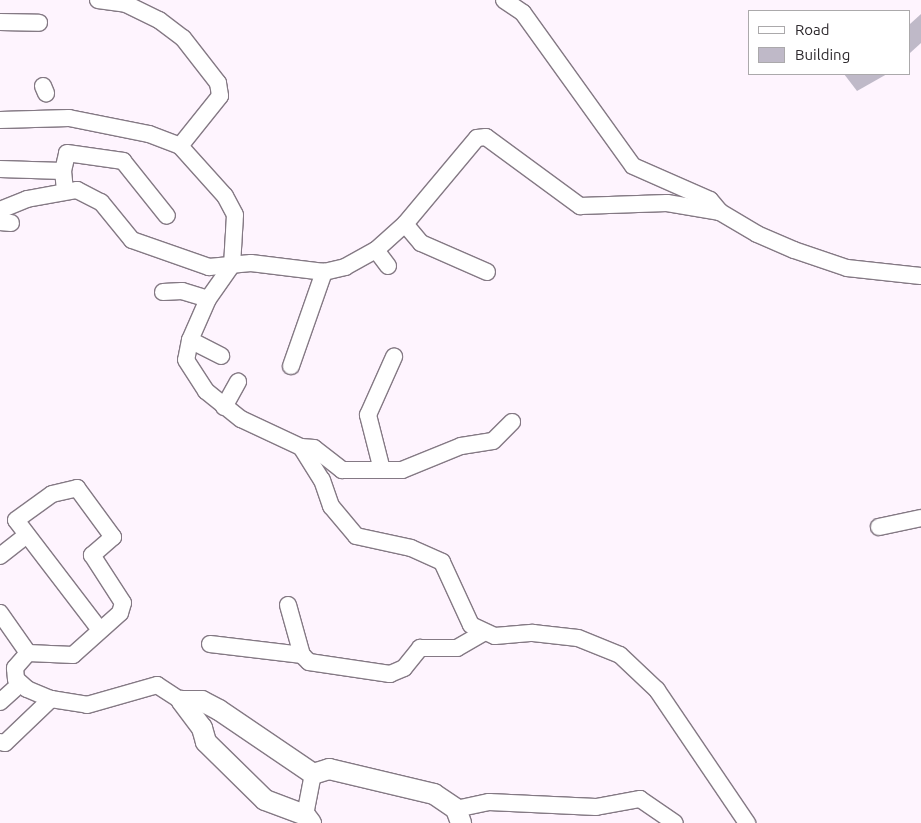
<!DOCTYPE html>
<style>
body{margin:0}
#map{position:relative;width:921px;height:823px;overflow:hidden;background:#fef4fe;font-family:Ubuntu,sans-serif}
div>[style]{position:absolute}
.building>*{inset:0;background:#bfb9c8}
.roads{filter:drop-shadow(1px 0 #847984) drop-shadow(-1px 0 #847984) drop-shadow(0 1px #847984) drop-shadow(0 -1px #847984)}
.minor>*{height:16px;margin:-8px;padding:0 8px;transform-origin:8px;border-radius:8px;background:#fff}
.major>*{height:20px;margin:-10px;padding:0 10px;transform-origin:10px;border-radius:10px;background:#fff}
span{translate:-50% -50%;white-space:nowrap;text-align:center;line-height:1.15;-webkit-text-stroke:4px #fff;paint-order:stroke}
.legend{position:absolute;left:748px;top:10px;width:162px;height:65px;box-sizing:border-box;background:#fff;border:1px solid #aba9ab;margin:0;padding:6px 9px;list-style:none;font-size:15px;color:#2d292d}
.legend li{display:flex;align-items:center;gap:10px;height:25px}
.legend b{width:25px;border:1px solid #aba9ab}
</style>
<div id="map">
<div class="building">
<i style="clip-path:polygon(921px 14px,921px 43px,910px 53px,910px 24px)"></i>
<i style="clip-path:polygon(844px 74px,887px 74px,857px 91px)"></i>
</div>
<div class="roads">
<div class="minor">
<i style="left:98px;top:0;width:28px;rotate:8deg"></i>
<i style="left:126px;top:4px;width:37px;rotate:26deg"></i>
<i style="left:159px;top:20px;width:30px;rotate:37deg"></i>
<i style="left:183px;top:38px;width:57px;rotate:52.1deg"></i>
<i style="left:218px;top:83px;width:13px;rotate:81deg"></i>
<i style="left:220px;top:96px;width:64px;rotate:128.7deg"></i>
<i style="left:504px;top:0;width:23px;rotate:34deg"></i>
<i style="left:523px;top:13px;width:188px;rotate:54.3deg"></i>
<i style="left:633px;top:166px;width:84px;rotate:23.8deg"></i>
<i style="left:710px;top:200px;width:16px;rotate:50deg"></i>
<i style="left:720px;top:212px;width:43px;rotate:30.7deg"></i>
<i style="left:757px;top:234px;width:40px;rotate:23.4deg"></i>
<i style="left:794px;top:250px;width:56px;rotate:18.8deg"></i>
<i style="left:847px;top:268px;width:74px;rotate:6.2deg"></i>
<i style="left:0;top:22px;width:39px;rotate:1deg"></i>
<i style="left:43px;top:86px;width:8px;rotate:67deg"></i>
<i style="left:0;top:120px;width:69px;rotate:-1.7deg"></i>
<i style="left:69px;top:118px;width:82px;rotate:11.3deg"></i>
<i style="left:149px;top:134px;width:33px;rotate:21deg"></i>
<i style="left:180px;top:146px;width:67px;rotate:48deg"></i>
<i style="left:225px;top:196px;width:21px;rotate:62deg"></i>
<i style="left:235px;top:215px;width:50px;rotate:93.4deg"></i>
<i style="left:232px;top:265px;width:42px;rotate:125.2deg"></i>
<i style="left:208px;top:299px;width:45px;rotate:113.7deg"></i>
<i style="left:190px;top:340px;width:20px;rotate:101deg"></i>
<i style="left:186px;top:360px;width:37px;rotate:57deg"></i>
<i style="left:206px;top:391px;width:45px;rotate:38.7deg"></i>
<i style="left:241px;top:419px;width:66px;rotate:25deg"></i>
<i style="left:301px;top:447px;width:39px;rotate:58deg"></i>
<i style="left:322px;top:480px;width:28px;rotate:71deg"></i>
<i style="left:331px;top:506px;width:39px;rotate:50deg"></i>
<i style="left:356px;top:536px;width:56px;rotate:12.3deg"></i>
<i style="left:411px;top:548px;width:34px;rotate:24deg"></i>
<i style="left:442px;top:562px;width:69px;rotate:65.3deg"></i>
<i style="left:471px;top:625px;width:26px;rotate:25deg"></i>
<i style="left:495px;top:636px;width:38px;rotate:-5deg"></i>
<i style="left:533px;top:633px;width:45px;rotate:6.3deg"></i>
<i style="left:578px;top:638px;width:45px;rotate:22deg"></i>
<i style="left:620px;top:655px;width:51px;rotate:43.4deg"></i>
<i style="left:657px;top:690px;width:161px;rotate:55.9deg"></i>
<i style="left:0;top:169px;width:63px;rotate:1.8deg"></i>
<i style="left:65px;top:190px;width:19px;rotate:-96deg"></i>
<i style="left:63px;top:171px;width:18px;rotate:-77deg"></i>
<i style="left:67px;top:153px;width:57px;rotate:8.1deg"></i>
<i style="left:123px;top:161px;width:70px;rotate:51.3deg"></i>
<i style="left:0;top:210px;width:29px;rotate:-22deg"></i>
<i style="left:27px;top:199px;width:51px;rotate:-10.2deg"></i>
<i style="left:77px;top:190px;width:27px;rotate:27deg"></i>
<i style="left:101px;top:202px;width:49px;rotate:50.8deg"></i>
<i style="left:132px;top:240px;width:82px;rotate:19.3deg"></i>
<i style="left:209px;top:267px;width:42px;rotate:-5.4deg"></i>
<i style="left:251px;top:263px;width:74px;rotate:7deg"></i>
<i style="left:324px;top:272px;width:22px;rotate:-13deg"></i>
<i style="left:345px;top:267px;width:35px;rotate:-29deg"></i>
<i style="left:376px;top:250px;width:39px;rotate:-42deg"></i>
<i style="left:405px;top:224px;width:112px;rotate:-50.1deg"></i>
<i style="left:477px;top:138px;width:9px;rotate:-6deg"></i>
<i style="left:486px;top:137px;width:117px;rotate:36.3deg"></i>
<i style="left:580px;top:206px;width:87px;rotate:-2deg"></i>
<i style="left:667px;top:203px;width:54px;rotate:9.6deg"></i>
<i style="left:0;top:222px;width:11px;rotate:5deg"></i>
<i style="left:405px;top:224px;width:25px;rotate:50deg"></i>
<i style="left:421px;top:243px;width:72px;rotate:23.7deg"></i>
<i style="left:376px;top:250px;width:20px;rotate:53deg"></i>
<i style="left:163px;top:292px;width:19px;rotate:-3deg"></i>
<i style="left:182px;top:291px;width:27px;rotate:17deg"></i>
<i style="left:190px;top:340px;width:35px;rotate:27deg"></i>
<i style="left:291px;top:366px;width:100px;rotate:-70.7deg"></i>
<i style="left:224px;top:407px;width:29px;rotate:-61deg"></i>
<i style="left:301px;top:447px;width:13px;rotate:4deg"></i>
<i style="left:314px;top:448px;width:36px;rotate:38deg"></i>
<i style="left:342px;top:470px;width:40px"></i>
<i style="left:382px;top:470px;width:57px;rotate:-104.3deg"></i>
<i style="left:368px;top:415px;width:64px;rotate:-65.9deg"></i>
<i style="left:382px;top:470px;width:20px"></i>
<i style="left:402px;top:470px;width:64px;rotate:-22.1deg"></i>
<i style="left:461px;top:446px;width:32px;rotate:-9deg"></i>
<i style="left:493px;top:441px;width:27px;rotate:-45deg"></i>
<i style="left:879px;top:527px;width:43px;rotate:-12.1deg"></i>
<i style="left:0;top:556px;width:34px;rotate:-38deg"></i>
<i style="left:288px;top:605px;width:52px;rotate:74.4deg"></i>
<i style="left:0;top:613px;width:49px;rotate:55deg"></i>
<i style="left:100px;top:630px;width:138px;rotate:-127.4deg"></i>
<i style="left:16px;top:520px;width:44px;rotate:-35.8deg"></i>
<i style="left:52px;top:494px;width:26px;rotate:-13deg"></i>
<i style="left:77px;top:488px;width:61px;rotate:53.7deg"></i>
<i style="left:113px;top:537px;width:28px;rotate:139deg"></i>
<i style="left:92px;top:555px;width:57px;rotate:57.1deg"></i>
<i style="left:123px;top:603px;width:10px;rotate:107deg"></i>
<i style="left:120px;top:613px;width:63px;rotate:138.2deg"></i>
<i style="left:73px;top:655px;width:45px;rotate:-177.5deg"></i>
<i style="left:28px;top:653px;width:20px;rotate:131deg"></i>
<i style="left:15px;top:668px;width:11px;rotate:85deg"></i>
<i style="left:16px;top:679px;width:15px;rotate:42deg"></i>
<i style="left:27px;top:689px;width:26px;rotate:23deg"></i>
<i style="left:51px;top:699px;width:36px;rotate:9deg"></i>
<i style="left:87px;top:705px;width:73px;rotate:-15.9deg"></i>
<i style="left:157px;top:685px;width:30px;rotate:33deg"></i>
<i style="left:210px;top:644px;width:93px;rotate:6.8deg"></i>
<i style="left:302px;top:655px;width:10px;rotate:45deg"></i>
<i style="left:309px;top:662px;width:82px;rotate:8.4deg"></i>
<i style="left:390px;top:674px;width:15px;rotate:-23deg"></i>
<i style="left:404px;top:668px;width:26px;rotate:-51deg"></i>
<i style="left:420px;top:648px;width:37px"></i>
<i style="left:457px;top:648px;width:30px;rotate:-30deg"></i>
<i style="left:0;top:702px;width:25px;rotate:-42deg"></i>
<i style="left:0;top:742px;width:5px;rotate:11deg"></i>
<i style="left:5px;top:743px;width:64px;rotate:-43.7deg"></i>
<i style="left:456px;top:809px;width:34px;rotate:-12deg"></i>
<i style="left:489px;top:802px;width:107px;rotate:2.7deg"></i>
<i style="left:596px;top:807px;width:45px;rotate:-10.3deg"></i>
<i style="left:640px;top:799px;width:42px;rotate:34.4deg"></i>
<i style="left:305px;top:815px;width:42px;rotate:-79deg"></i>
</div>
<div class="major">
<i style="left:311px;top:823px;width:10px;rotate:-127deg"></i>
<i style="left:305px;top:815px;width:43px;rotate:-159.4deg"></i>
<i style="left:265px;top:800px;width:83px;rotate:-135.5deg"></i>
<i style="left:206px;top:742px;width:15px;rotate:-106deg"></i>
<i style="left:202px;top:728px;width:34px;rotate:-127deg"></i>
<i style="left:182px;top:701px;width:20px"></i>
<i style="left:202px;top:701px;width:19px;rotate:28deg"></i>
<i style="left:219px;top:710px;width:114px;rotate:34.2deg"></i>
<i style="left:313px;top:774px;width:17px;rotate:-17deg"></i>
<i style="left:329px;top:769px;width:108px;rotate:13.4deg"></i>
<i style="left:434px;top:794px;width:27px;rotate:34deg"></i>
<i style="left:456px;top:809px;width:15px;rotate:70deg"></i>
</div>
</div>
<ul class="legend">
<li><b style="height:6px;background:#fff"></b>Road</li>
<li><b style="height:14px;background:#bfb9c8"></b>Building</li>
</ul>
</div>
